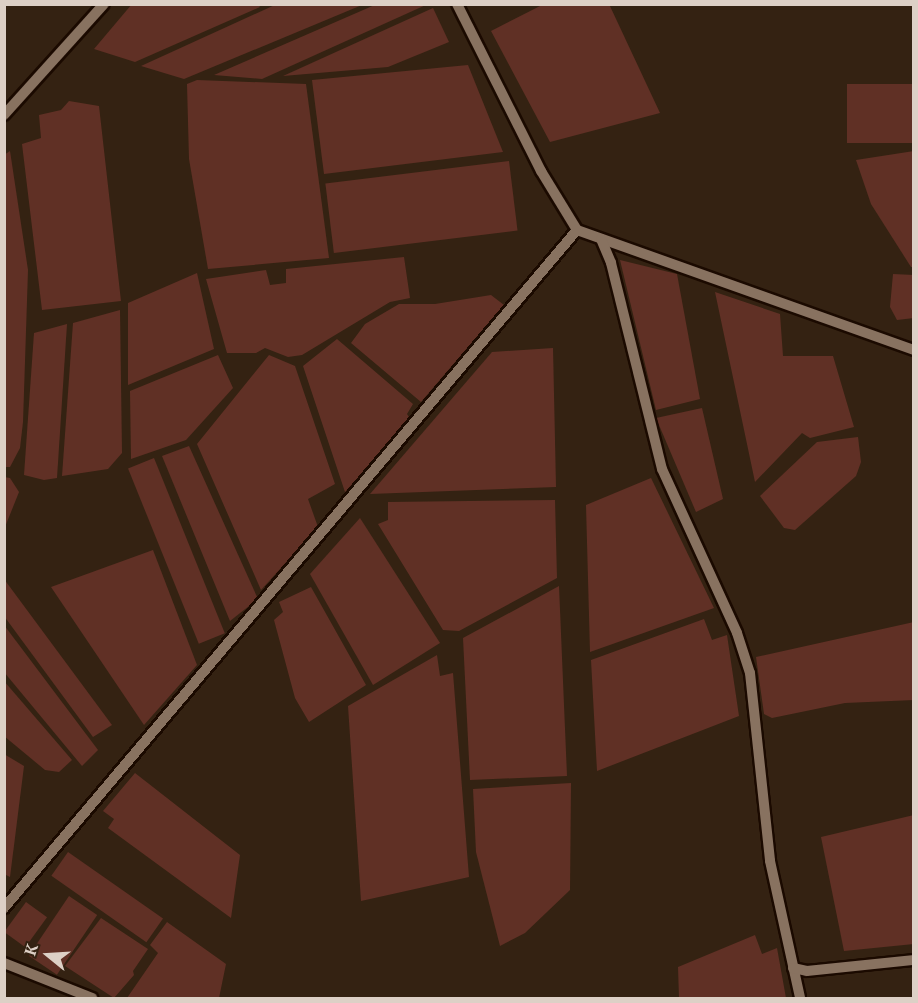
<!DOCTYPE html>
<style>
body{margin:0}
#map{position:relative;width:918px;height:1003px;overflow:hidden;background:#342212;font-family:"PT Serif",serif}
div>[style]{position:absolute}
.building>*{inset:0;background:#603025;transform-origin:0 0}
.roads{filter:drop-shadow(2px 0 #1b0a00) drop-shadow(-2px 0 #1b0a00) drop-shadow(0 2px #1b0a00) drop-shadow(0 -2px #1b0a00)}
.minor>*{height:10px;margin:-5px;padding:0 5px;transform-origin:5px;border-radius:5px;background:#887260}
span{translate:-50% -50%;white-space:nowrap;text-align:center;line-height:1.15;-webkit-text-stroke:6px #342212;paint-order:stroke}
.frame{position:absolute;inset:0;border:6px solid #ddd0c6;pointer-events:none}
.north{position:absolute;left:18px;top:925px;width:60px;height:60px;-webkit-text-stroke:4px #342212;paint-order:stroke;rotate:288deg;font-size:16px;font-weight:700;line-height:24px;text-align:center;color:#ddd0c6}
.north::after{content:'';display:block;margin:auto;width:21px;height:27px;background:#ddd0c6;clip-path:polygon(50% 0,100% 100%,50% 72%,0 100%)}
</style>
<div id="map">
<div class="building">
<i style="clip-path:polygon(132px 4px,258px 4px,260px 7px,135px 62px,94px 49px)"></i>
<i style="clip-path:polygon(277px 4px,362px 5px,184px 79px,141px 66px)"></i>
<i style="clip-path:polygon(377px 4px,428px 4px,262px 79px,214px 75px)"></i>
<i style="clip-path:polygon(544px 4px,609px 4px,660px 113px,550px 142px,491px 31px)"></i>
<i style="clip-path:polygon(433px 8px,449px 42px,388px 67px,283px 76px)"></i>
<i style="clip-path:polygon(468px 65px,503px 152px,324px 174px,312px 80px)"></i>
<i style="clip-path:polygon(197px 80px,306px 84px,329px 258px,208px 269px,189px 159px,187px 84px)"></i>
<i style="left:914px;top:84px;width:59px;height:67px;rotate:90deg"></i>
<i style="clip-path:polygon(69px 101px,99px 106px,121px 301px,42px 310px,22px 144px,41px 138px,39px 115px,61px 110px)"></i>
<i style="clip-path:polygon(10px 151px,28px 270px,23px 422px,20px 448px,10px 467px,4px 467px,4px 155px)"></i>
<i style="clip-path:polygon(914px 151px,914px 267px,911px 267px,871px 204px,856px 160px)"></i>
<i style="left:509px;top:161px;width:70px;height:185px;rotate:83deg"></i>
<i style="clip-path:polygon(404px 257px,410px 298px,390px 302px,302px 355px,288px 357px,265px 348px,256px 353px,227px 353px,206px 279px,266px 270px,270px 285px,286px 283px,286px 269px)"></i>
<i style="clip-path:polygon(620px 260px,677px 274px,700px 399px,656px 410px)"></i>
<i style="clip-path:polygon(197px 273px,214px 349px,128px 385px,128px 303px)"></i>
<i style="clip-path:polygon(893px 274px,914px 275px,914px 318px,897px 320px,890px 307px)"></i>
<i style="clip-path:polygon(715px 292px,780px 314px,783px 356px,833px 356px,854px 427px,810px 438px,802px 433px,755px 482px)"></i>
<i style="clip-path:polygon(491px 295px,504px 305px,421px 402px,351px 343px,365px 324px,399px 304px,435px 304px)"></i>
<i style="clip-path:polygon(120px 310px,122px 453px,108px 469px,62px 476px,73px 323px)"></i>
<i style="clip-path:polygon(67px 324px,57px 478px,44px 480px,24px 475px,34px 333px)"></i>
<i style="clip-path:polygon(337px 339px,413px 404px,407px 414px,411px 420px,345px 492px,303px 366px)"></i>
<i style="clip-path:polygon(553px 348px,556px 487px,370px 494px,492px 352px)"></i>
<i style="clip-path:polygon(218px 355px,233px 388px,186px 440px,131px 459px,130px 391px)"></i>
<i style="clip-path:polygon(269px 355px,295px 366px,335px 484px,308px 499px,318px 527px,261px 590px,197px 444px)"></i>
<i style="clip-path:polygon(702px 408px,723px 499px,696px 512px,656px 418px)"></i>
<i style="clip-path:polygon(858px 437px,861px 462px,856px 476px,795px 530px,784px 528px,760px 496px,817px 442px)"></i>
<i style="clip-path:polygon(189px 446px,258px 599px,230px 621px,162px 456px)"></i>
<i style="left:154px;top:458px;width:189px;height:28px;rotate:68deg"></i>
<i style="clip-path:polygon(4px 477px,10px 478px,19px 492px,5px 527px)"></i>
<i style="clip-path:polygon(651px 478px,714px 608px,590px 652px,586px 505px)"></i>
<i style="clip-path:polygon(555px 500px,557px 578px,459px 631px,443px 630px,378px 524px,388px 520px,388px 502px)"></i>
<i style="clip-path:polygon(360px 518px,440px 643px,373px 685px,310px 574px)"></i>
<i style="clip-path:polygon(153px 550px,197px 665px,144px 725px,51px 587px)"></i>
<i style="clip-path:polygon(4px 579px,112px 725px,93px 737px,4px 616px)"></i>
<i style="clip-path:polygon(559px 586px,567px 776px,470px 780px,463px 638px)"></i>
<i style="clip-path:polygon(311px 587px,366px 685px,309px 722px,295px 698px,274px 620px,283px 612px,279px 602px)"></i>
<i style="clip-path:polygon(704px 619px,712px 640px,727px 635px,739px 716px,597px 771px,591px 660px)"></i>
<i style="clip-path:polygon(914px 622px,914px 700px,845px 703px,772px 718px,764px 714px,756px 657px)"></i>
<i style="clip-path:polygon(4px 625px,98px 750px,82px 766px,4px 672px)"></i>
<i style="clip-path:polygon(437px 655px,440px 676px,453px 673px,469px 877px,361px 901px,348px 706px)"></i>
<i style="clip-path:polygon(4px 681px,72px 760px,59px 772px,45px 770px,4px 736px)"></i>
<i style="clip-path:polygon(4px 754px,24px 766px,10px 877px,4px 874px)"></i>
<i style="clip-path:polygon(135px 773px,240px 855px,231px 918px,108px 828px,114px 819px,103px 811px)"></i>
<i style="clip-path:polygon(571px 783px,570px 890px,525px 933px,500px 946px,476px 852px,473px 789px)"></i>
<i style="clip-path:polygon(914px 815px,914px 944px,844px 951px,821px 837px)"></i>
<i style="left:68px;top:852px;width:116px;height:29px;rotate:35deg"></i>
<i style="left:69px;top:896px;width:34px;height:72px;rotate:34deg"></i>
<i style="left:26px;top:902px;width:26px;height:37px;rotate:36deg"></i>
<i style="clip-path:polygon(101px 918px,148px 949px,133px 971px,134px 975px,114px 998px,65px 966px)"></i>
<i style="clip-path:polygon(167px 922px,226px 964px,219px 998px,127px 998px,158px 953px,150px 945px)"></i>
<i style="clip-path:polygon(755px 935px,762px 954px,777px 948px,786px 998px,679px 998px,678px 967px)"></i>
</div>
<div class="roads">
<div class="minor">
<i style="left:457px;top:4px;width:187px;rotate:63.3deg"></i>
<i style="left:541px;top:171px;width:69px;rotate:58.6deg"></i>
<i style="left:577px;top:230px;width:358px;rotate:19.6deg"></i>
<i style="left:4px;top:115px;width:149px;rotate:-48deg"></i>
<i style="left:601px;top:239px;width:26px;rotate:67deg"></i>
<i style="left:611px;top:263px;width:212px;rotate:76.1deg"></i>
<i style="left:662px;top:469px;width:180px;rotate:65.4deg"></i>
<i style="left:737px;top:633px;width:42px;rotate:72deg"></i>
<i style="left:750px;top:673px;width:189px;rotate:83.9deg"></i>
<i style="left:770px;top:861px;width:140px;rotate:77.6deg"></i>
<i style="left:4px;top:908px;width:888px;rotate:-49.8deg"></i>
<i style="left:4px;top:963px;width:95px;rotate:21.7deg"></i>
<i style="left:793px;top:968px;width:14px;rotate:12deg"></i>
<i style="left:807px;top:971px;width:108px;rotate:-5.9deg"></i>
</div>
</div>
<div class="frame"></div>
<div class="north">K</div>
</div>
